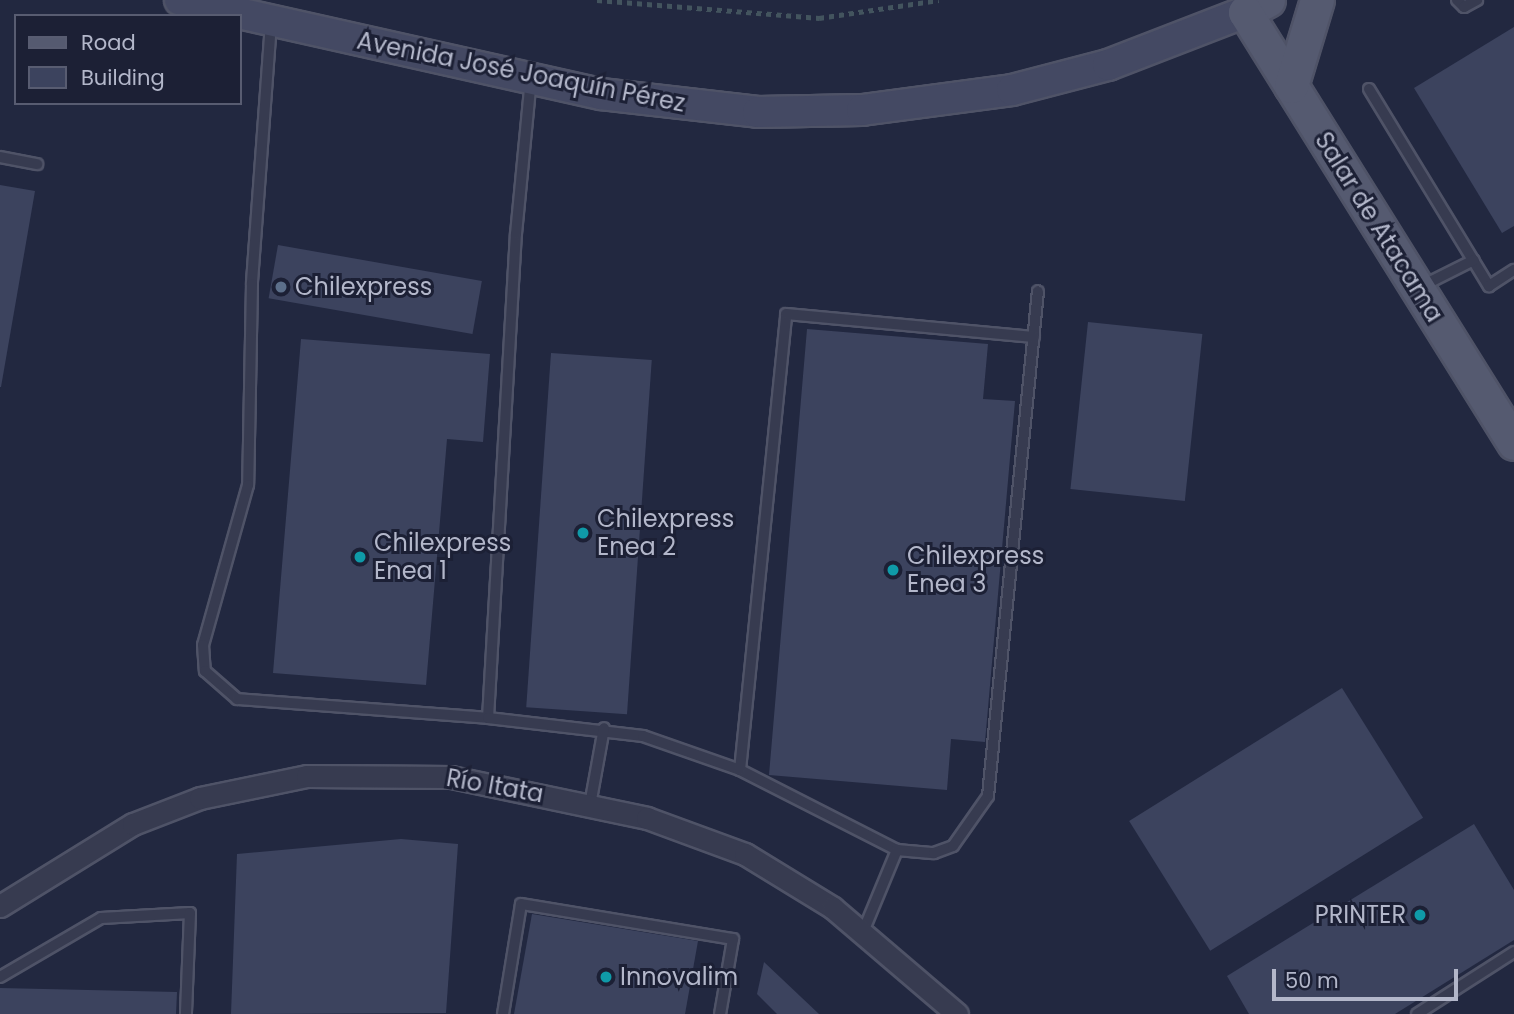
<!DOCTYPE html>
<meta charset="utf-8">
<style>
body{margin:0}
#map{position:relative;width:1514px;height:1014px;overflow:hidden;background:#222840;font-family:Poppins,sans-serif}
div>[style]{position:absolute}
.building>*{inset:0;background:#3c435e;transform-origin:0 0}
.path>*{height:4.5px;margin-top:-2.25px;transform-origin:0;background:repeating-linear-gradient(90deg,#43545e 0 5px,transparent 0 10px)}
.roads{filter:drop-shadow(2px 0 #4f5367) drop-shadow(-2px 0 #4f5367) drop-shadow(0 2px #4f5367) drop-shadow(0 -2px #4f5367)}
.service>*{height:10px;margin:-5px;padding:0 5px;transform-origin:5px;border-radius:5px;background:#373b50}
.minor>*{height:21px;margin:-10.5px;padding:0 10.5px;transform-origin:10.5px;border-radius:10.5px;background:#373b50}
.secondary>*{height:30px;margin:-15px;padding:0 15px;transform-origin:15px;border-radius:15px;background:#444963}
.primary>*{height:33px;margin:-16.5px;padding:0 16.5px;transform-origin:16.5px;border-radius:16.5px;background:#555a70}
.dots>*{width:19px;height:19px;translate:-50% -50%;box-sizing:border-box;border:4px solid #1c2035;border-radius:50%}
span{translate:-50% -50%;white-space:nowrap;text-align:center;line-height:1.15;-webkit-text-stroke:6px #1c2035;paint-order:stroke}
.street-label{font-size:24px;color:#b3b7ca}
.poi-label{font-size:24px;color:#b3b7ca}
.left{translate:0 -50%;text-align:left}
.right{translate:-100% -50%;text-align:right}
.legend{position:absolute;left:14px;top:14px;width:228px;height:91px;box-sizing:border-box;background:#1c2035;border:2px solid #585c71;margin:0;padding:9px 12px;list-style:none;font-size:21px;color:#b3b7ca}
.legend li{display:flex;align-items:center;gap:14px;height:35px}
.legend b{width:35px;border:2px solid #585c71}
.scale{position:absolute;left:1272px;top:969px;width:186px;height:32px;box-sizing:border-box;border:4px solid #b3b7ca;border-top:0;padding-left:9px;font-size:21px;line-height:24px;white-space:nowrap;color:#b3b7ca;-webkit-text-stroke:5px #1c2035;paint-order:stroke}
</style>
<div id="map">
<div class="building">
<i style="clip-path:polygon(1514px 27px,1514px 226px,1502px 233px,1414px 88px)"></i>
<i style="clip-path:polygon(0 185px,35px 191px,1px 387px,0 387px)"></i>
<i style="left:278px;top:245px;width:207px;height:54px;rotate:10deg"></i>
<i style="left:1088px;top:322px;width:115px;height:168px;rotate:6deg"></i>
<i style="clip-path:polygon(807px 329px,988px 344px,983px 399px,1015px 401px,985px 742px,951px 739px,947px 790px,769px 775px)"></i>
<i style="clip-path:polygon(301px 339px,490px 354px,483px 442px,447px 439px,426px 685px,273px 673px)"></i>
<i style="left:551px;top:353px;width:101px;height:355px;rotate:4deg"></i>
<i style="left:1342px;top:688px;width:153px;height:251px;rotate:58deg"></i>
<i style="clip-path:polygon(1474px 824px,1514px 890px,1514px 940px,1395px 1014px,1249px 1014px,1227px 976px)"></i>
<i style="clip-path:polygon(401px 839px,458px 844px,446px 1013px,231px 1014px,237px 854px)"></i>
<i style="clip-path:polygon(532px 914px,698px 941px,685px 1014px,514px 1014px)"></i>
<i style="clip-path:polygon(764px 962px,819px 1014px,777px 1014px,757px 994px)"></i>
<i style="clip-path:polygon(0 988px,177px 992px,176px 1014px,0 1014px)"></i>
</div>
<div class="path">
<i style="left:597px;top:0;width:223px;rotate:4.6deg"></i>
<i style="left:819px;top:18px;width:121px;rotate:-8.5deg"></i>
</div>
<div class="roads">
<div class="service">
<i style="left:1457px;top:0;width:10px;rotate:45deg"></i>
<i style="left:1464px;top:7px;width:15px;rotate:-28deg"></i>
<i style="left:271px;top:23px;width:262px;rotate:94.2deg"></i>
<i style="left:252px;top:284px;width:201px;rotate:91.1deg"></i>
<i style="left:248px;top:485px;width:166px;rotate:105.7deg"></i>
<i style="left:203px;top:645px;width:26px;rotate:86deg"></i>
<i style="left:205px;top:671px;width:43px;rotate:41.2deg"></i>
<i style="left:237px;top:699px;width:252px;rotate:4.3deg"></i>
<i style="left:488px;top:718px;width:485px;rotate:-86.7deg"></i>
<i style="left:516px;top:234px;width:156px;rotate:-84.5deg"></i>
<i style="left:1369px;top:89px;width:231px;rotate:58.7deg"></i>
<i style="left:1489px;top:286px;width:30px;rotate:-33deg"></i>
<i style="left:0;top:157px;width:38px;rotate:11deg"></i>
<i style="left:1420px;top:287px;width:60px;rotate:-26.6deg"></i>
<i style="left:488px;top:718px;width:156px;rotate:6.6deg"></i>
<i style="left:643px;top:736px;width:103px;rotate:19.3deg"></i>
<i style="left:740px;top:770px;width:176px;rotate:27deg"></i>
<i style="left:897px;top:850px;width:37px;rotate:5deg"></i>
<i style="left:934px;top:853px;width:20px;rotate:-20deg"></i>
<i style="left:953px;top:846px;width:61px;rotate:-55deg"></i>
<i style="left:988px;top:796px;width:507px;rotate:-84.35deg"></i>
<i style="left:740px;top:770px;width:458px;rotate:-84.2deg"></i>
<i style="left:786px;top:314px;width:249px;rotate:5.3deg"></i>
<i style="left:590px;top:805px;width:78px;rotate:-79.7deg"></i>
<i style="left:863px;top:932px;width:89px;rotate:-67.5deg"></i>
<i style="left:0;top:977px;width:117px;rotate:-30.3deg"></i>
<i style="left:101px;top:918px;width:89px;rotate:-3.2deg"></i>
<i style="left:190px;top:913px;width:101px;rotate:92.3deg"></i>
<i style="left:503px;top:1014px;width:111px;rotate:-80.7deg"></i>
<i style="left:521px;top:904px;width:215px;rotate:9.4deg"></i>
<i style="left:733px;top:939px;width:76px;rotate:99.8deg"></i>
<i style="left:1417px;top:1014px;width:115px;rotate:-32.6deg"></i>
</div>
<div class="minor">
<i style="left:0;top:906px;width:156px;rotate:-31.7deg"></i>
<i style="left:133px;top:824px;width:72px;rotate:-21.2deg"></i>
<i style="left:200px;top:798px;width:109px;rotate:-11.6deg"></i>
<i style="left:307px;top:776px;width:144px;rotate:0.4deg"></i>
<i style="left:451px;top:777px;width:200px;rotate:11.8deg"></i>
<i style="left:647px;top:818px;width:104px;rotate:20.2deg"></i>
<i style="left:745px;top:854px;width:103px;rotate:31.5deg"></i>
<i style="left:833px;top:908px;width:163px;rotate:40.5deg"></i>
</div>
<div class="secondary">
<i style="left:180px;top:0;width:431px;rotate:12.6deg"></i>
<i style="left:601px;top:94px;width:158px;rotate:6.5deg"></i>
<i style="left:758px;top:112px;width:104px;rotate:-1.1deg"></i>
<i style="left:862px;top:110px;width:151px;rotate:-7.6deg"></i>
<i style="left:1012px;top:90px;width:99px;rotate:-14.6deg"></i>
<i style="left:1108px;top:65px;width:147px;rotate:-21.1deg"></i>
</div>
<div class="primary">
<i style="left:1268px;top:0;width:26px;rotate:152deg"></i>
<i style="left:1245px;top:12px;width:508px;rotate:58.03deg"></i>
<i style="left:1291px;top:86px;width:90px;rotate:-73.2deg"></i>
</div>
</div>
<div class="dots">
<i style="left:281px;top:287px;background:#5c6f8a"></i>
<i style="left:583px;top:533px;background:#0f9aa8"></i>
<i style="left:360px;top:557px;background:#0f9aa8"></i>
<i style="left:893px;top:570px;background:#0f9aa8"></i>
<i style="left:1420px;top:915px;background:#0f9aa8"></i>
<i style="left:606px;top:977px;background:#0f9aa8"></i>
</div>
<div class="street-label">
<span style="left:521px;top:72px;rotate:11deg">Avenida José Joaquín Pérez</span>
<span style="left:1379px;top:227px;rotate:58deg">Salar de Atacama</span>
<span style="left:495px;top:786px;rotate:10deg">Río Itata</span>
</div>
<div class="poi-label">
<span class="left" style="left:295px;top:287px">Chilexpress</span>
<span class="left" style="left:597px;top:533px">Chilexpress<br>Enea 2</span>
<span class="left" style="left:374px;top:557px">Chilexpress<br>Enea 1</span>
<span class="left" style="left:907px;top:570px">Chilexpress<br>Enea 3</span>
<span class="right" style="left:1406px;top:915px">PRINTER</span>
<span class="left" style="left:620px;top:977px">Innovalim</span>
</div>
<ul class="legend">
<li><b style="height:9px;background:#555a70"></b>Road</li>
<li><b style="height:19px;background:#3c435e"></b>Building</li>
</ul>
<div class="scale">50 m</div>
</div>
